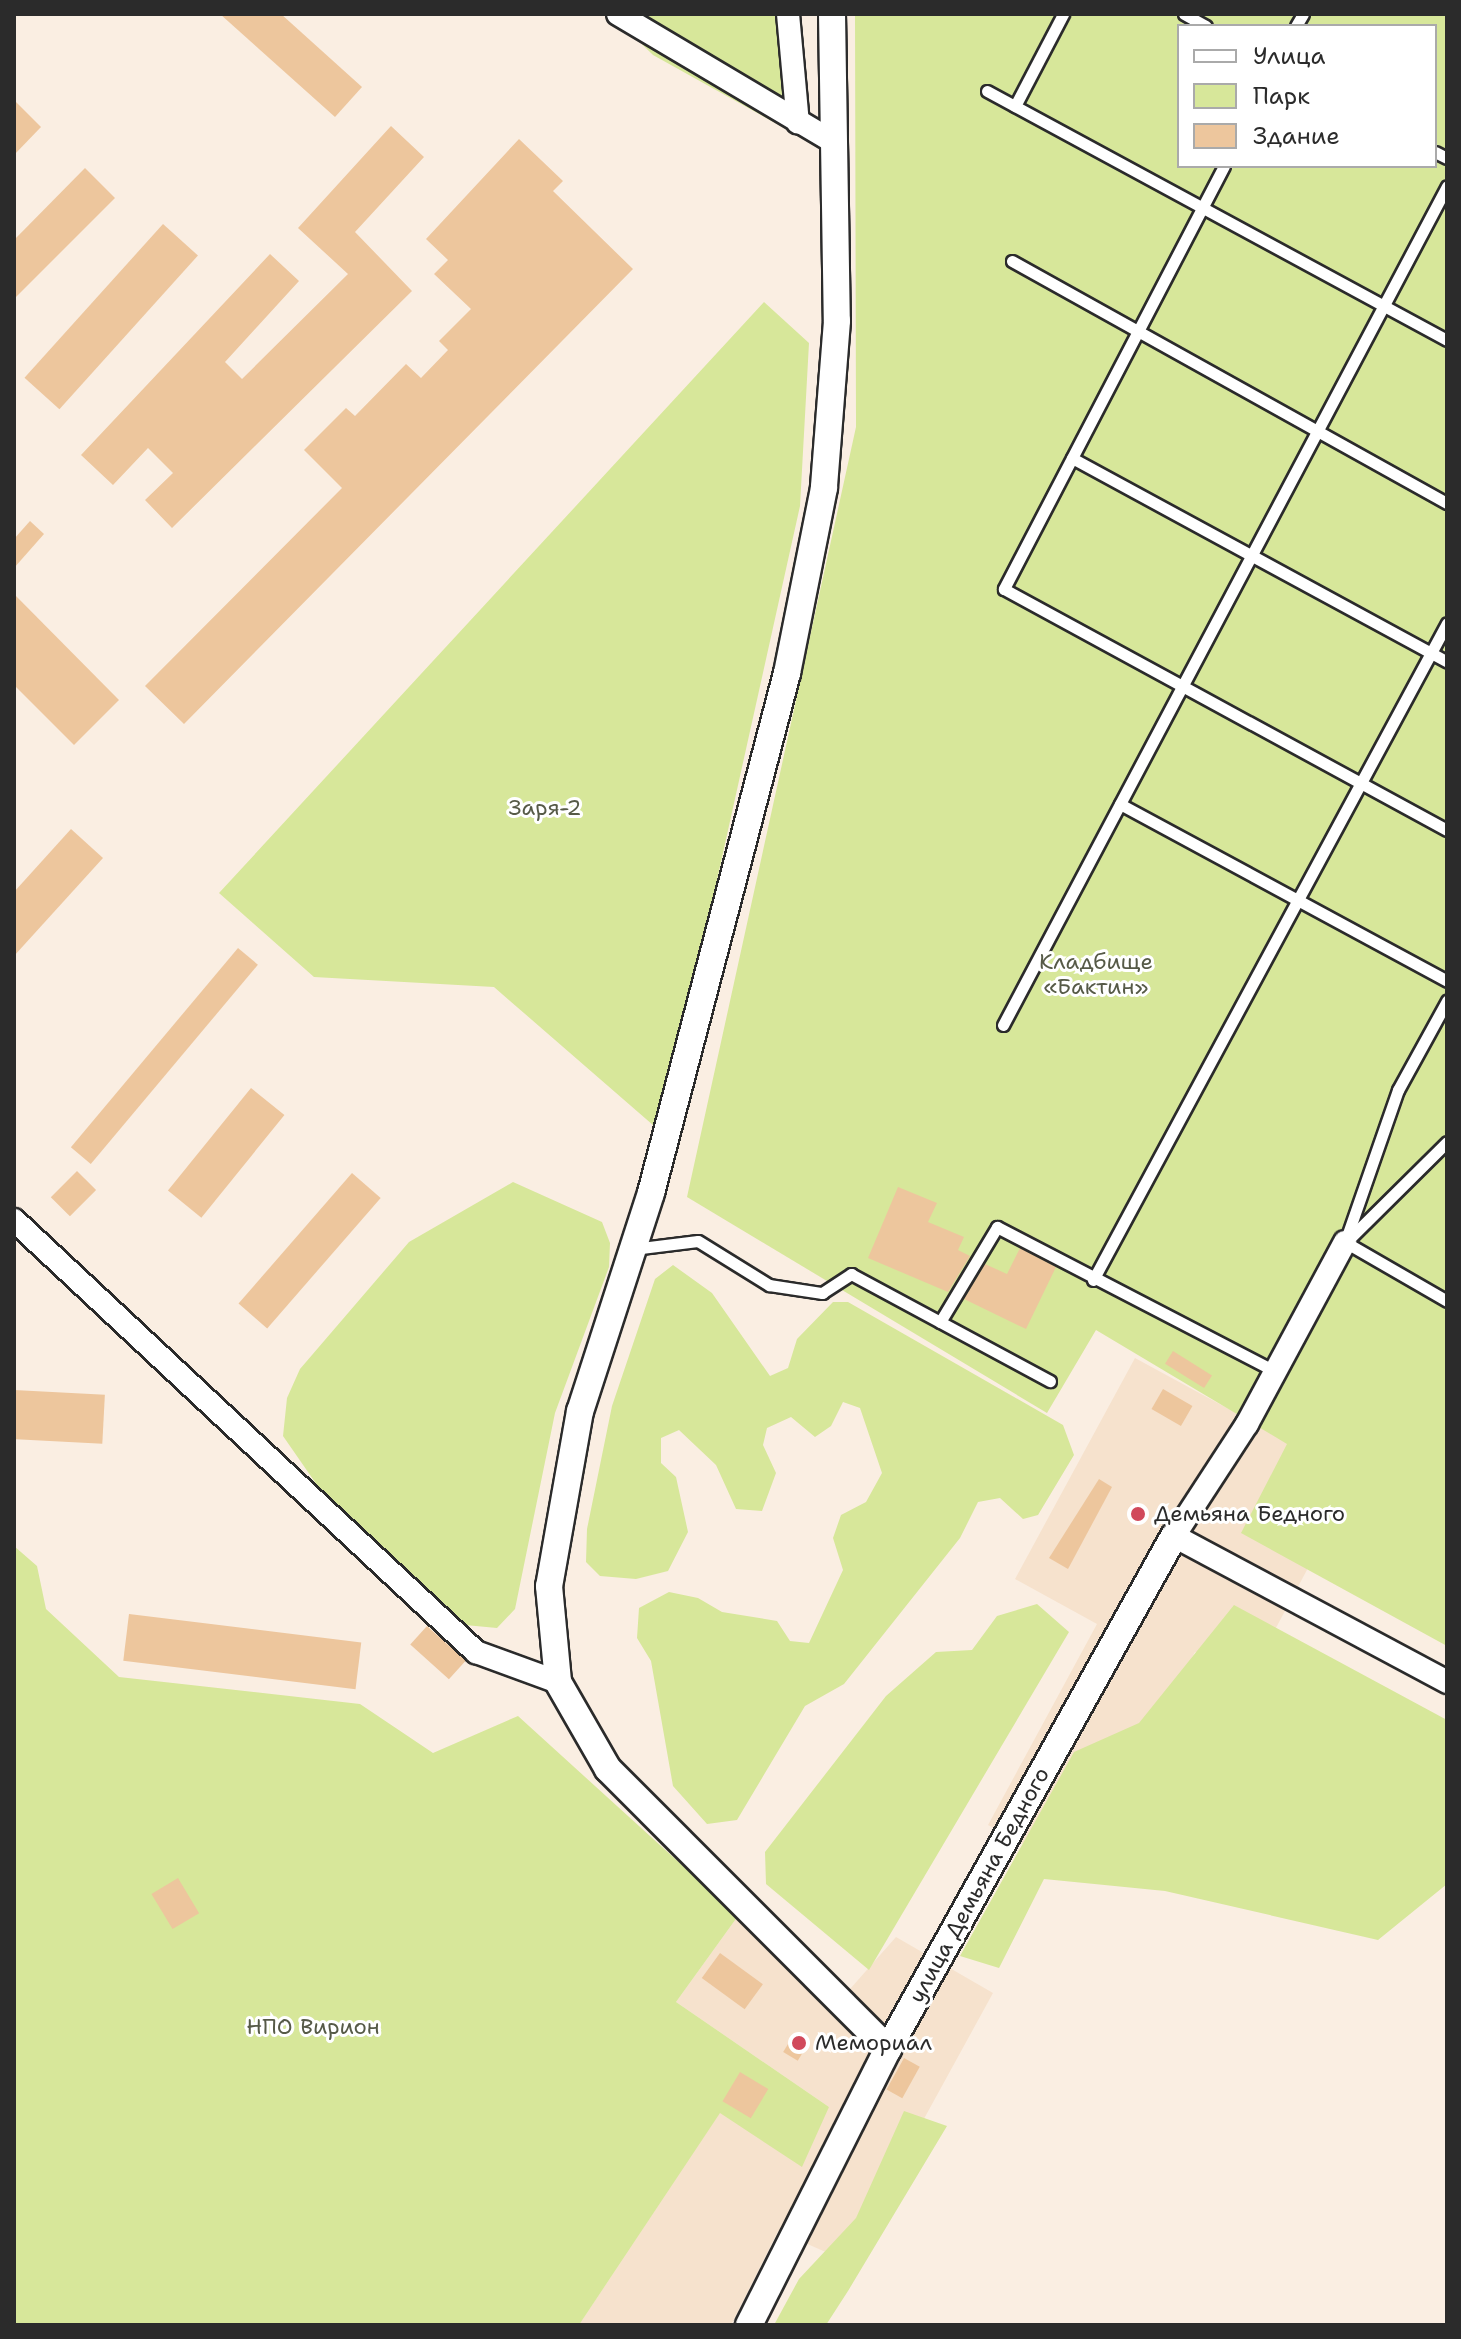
<!DOCTYPE html>
<meta charset="utf-8">
<style>
body{margin:0}
#map{position:relative;width:1461px;height:2339px;overflow:hidden;background:#faeee2;font-family:"Shantell Sans",sans-serif}
div>[style]{position:absolute}
.built>*{inset:0;background:#f6e2cd}
.green>*{inset:0;background:#d7e79a}
.building>*{inset:0;background:#edc69d;transform-origin:0 0}
.roads{filter:drop-shadow(2px 0 #2b2b2b) drop-shadow(-2px 0 #2b2b2b) drop-shadow(0 2px #2b2b2b) drop-shadow(0 -2px #2b2b2b)}
.service>*{height:11px;margin:-5.5px;padding:0 5.5px;transform-origin:5.5px;border-radius:5.5px;background:#fff}
.minor>*{height:22px;margin:-11px;padding:0 11px;transform-origin:11px;border-radius:11px;background:#fff}
.tertiary>*{height:26px;margin:-13px;padding:0 13px;transform-origin:13px;border-radius:13px;background:#fff}
.dots>*{width:22px;height:22px;translate:-50% -50%;box-sizing:border-box;border:4px solid #fff;border-radius:50%}
span{translate:-50% -50%;white-space:nowrap;text-align:center;line-height:1.15;-webkit-text-stroke:6px #fff;paint-order:stroke}
.park-label{font-size:22px;color:#565a47}
.poi-label{font-size:22px;color:#2b2b2b}
.left{translate:0 -50%;text-align:left}
.street-label{font-size:22px;color:#2b2b2b}
.frame{position:absolute;inset:0;border:16px solid #2b2b2b;pointer-events:none}
.legend{position:absolute;left:1177px;top:24px;width:260px;height:144px;box-sizing:border-box;background:#fff;border:2px solid #aaa;margin:0;padding:10px 14px;list-style:none;font-size:24px;color:#2b2b2b}
.legend li{display:flex;align-items:center;gap:16px;height:40px}
.legend b{width:40px;border:2px solid #aaa}
</style>
<div id="map">
<div class="built">
<i style="clip-path:polygon(1135px 1358px,1297px 1446px,1308px 1568px,1248px 1680px,1195px 1652px,1076px 1873px,988px 1825px,1097px 1624px,1015px 1579px)"></i>
<i style="clip-path:polygon(738px 1916px,835px 2006px,896px 1937px,993px 1993px,846px 2261px,778px 2231px,731px 2325px,579px 2325px,720px 2112px,829px 2107px,676px 2002px)"></i>
</div>
<div class="green">
<i style="clip-path:polygon(611px 14px,792px 14px,804px 139px,653px 55px)"></i>
<i style="clip-path:polygon(evenodd,855px 14px,1447px 14px,1447px 1646px,1241px 1533px,1287px 1444px,1096px 1330px,1047px 1413px,687px 1197px,856px 427px,855px 14px,1179px 26px,1435px 26px,1435px 166px,1179px 166px,1179px 26px)"></i>
<i style="clip-path:polygon(764px 302px,809px 343px,800px 506px,661px 1132px,494px 987px,314px 977px,219px 893px)"></i>
<i style="clip-path:polygon(513px 1182px,602px 1222px,610px 1243px,609px 1267px,555px 1413px,515px 1609px,497px 1628px,465px 1625px,317px 1485px,283px 1436px,287px 1398px,300px 1369px,409px 1242px)"></i>
<i style="clip-path:polygon(673px 1265px,712px 1293px,770px 1376px,788px 1368px,797px 1339px,833px 1302px,848px 1302px,1063px 1425px,1074px 1455px,1038px 1515px,1023px 1519px,1000px 1498px,978px 1502px,960px 1538px,844px 1684px,805px 1706px,737px 1820px,707px 1824px,673px 1786px,651px 1661px,637px 1638px,639px 1608px,669px 1592px,698px 1598px,722px 1612px,777px 1621px,790px 1641px,809px 1643px,843px 1570px,833px 1538px,841px 1515px,866px 1502px,882px 1473px,860px 1408px,843px 1402px,831px 1426px,815px 1437px,791px 1417px,767px 1428px,763px 1445px,776px 1473px,762px 1511px,736px 1509px,716px 1465px,679px 1430px,661px 1438px,661px 1463px,676px 1477px,688px 1532px,668px 1571px,636px 1579px,600px 1576px,586px 1562px,587px 1529px,612px 1406px,655px 1279px)"></i>
<i style="clip-path:polygon(14px 1546px,37px 1566px,46px 1609px,119px 1677px,360px 1704px,433px 1753px,518px 1716px,738px 1916px,676px 2002px,829px 2107px,802px 2167px,720px 2113px,579px 2325px,14px 2325px)"></i>
<i style="clip-path:polygon(1037px 1604px,1069px 1632px,869px 1970px,766px 1884px,765px 1852px,886px 1696px,936px 1652px,972px 1650px,997px 1616px)"></i>
<i style="clip-path:polygon(1234px 1605px,1447px 1720px,1447px 1884px,1378px 1940px,1165px 1891px,1044px 1879px,999px 1968px,960px 1956px,1074px 1752px,1139px 1723px)"></i>
<i style="clip-path:polygon(904px 2111px,947px 2126px,848px 2291px,826px 2325px,774px 2325px,799px 2279px,856px 2218px)"></i>
</div>
<div class="building">
<i style="clip-path:polygon(220px 14px,281px 14px,362px 87px,335px 117px)"></i>
<i style="clip-path:polygon(14px 100px,41px 127px,14px 155px)"></i>
<i style="clip-path:polygon(391px 126px,424px 157px,355px 232px,412px 291px,172px 528px,145px 500px,173px 473px,148px 448px,113px 485px,81px 455px,270px 254px,299px 281px,225px 362px,242px 379px,348px 274px,298px 228px)"></i>
<i style="clip-path:polygon(519px 139px,563px 181px,553px 191px,633px 269px,184px 724px,145px 686px,342px 488px,304px 450px,346px 408px,355px 416px,406px 364px,421px 378px,448px 350px,439px 341px,471px 309px,434px 274px,448px 260px,426px 239px)"></i>
<i style="clip-path:polygon(85px 168px,115px 198px,14px 299px,14px 240px)"></i>
<i style="left:163px;top:224px;width:47px;height:207px;rotate:42deg"></i>
<i style="clip-path:polygon(30px 521px,44px 534px,14px 568px,14px 539px)"></i>
<i style="clip-path:polygon(14px 594px,119px 700px,74px 745px,14px 685px)"></i>
<i style="clip-path:polygon(71px 829px,103px 858px,14px 956px,14px 892px)"></i>
<i style="left:238px;top:948px;width:26px;height:260px;rotate:40deg"></i>
<i style="left:251px;top:1088px;width:43px;height:132px;rotate:39deg"></i>
<i style="left:77px;top:1171px;width:27px;height:37px;rotate:45deg"></i>
<i style="left:352px;top:1173px;width:38px;height:173px;rotate:41deg"></i>
<i style="clip-path:polygon(898px 1187px,937px 1203px,928px 1222px,964px 1237px,958px 1250px,970px 1256px,948px 1292px,868px 1258px)"></i>
<i style="clip-path:polygon(1020px 1248px,1056px 1267px,1026px 1329px,964px 1299px,985px 1264px,1007px 1274px)"></i>
<i style="left:1173px;top:1351px;width:46px;height:15px;rotate:32deg"></i>
<i style="left:1163px;top:1389px;width:34px;height:23px;rotate:30deg"></i>
<i style="left:14px;top:1390px;width:91px;height:49px;rotate:3deg"></i>
<i style="clip-path:polygon(1099px 1479px,1112px 1487px,1068px 1569px,1049px 1558px)"></i>
<i style="left:129px;top:1614px;width:234px;height:47px;rotate:7deg"></i>
<i style="left:427px;top:1626px;width:52px;height:25px;rotate:42deg"></i>
<i style="left:178px;top:1878px;width:41px;height:31px;rotate:59deg"></i>
<i style="left:720px;top:1953px;width:53px;height:31px;rotate:36deg"></i>
<i style="left:794px;top:2034px;width:17px;height:21px;rotate:31deg"></i>
<i style="left:904px;top:2058px;width:18px;height:36px;rotate:29deg"></i>
<i style="left:740px;top:2072px;width:33px;height:34px;rotate:31deg"></i>
</div>
<div class="roads">
<div class="service">
<i style="left:1184px;top:14px;width:25px;rotate:29deg"></i>
<i style="left:1296px;top:26px;width:14px;rotate:-60deg"></i>
<i style="left:987px;top:91px;width:523px;rotate:28.43deg"></i>
<i style="left:1015px;top:106px;width:104px;rotate:-62.4deg"></i>
<i style="left:1435px;top:152px;width:13px;rotate:27deg"></i>
<i style="left:1224px;top:166px;width:477px;rotate:117.5deg"></i>
<i style="left:1004px;top:589px;width:504px;rotate:28.55deg"></i>
<i style="left:1012px;top:261px;width:498px;rotate:29.1deg"></i>
<i style="left:1072px;top:458px;width:427px;rotate:28.5deg"></i>
<i style="left:1120px;top:804px;width:372px;rotate:28.4deg"></i>
<i style="left:1003px;top:1025px;width:949px;rotate:-62.11deg"></i>
<i style="left:1349px;top:1239px;width:138px;rotate:-44.7deg"></i>
<i style="left:1345px;top:1242px;width:161px;rotate:-70.8deg"></i>
<i style="left:1398px;top:1090px;width:102px;rotate:-61.2deg"></i>
<i style="left:1345px;top:1242px;width:118px;rotate:30deg"></i>
<i style="left:633px;top:1249px;width:65px;rotate:-7deg"></i>
<i style="left:698px;top:1241px;width:84px;rotate:31.8deg"></i>
<i style="left:769px;top:1285px;width:54px;rotate:8.6deg"></i>
<i style="left:822px;top:1293px;width:35px;rotate:-33deg"></i>
<i style="left:851px;top:1274px;width:226px;rotate:28.3deg"></i>
<i style="left:1093px;top:1280px;width:746px;rotate:-61.68deg"></i>
<i style="left:940px;top:1322px;width:111px;rotate:-59deg"></i>
<i style="left:997px;top:1227px;width:313px;rotate:27.4deg"></i>
</div>
<div class="minor">
<i style="left:618px;top:14px;width:252px;rotate:30.7deg"></i>
<i style="left:788px;top:14px;width:109px;rotate:84.8deg"></i>
<i style="left:14px;top:1220px;width:633px;rotate:43.08deg"></i>
<i style="left:476px;top:1652px;width:87px;rotate:20.1deg"></i>
<i style="left:1345px;top:1242px;width:207px;rotate:118.3deg"></i>
<i style="left:1247px;top:1424px;width:134px;rotate:123.1deg"></i>
<i style="left:1174px;top:1536px;width:310px;rotate:28.1deg"></i>
</div>
<div class="tertiary">
<i style="left:832px;top:14px;width:307px;rotate:89.1deg"></i>
<i style="left:837px;top:321px;width:168px;rotate:94.5deg"></i>
<i style="left:824px;top:488px;width:189px;rotate:101.3deg"></i>
<i style="left:787px;top:673px;width:537px;rotate:104.66deg"></i>
<i style="left:651px;top:1193px;width:229px;rotate:108deg"></i>
<i style="left:580px;top:1411px;width:178px;rotate:100deg"></i>
<i style="left:549px;top:1586px;width:96px;rotate:84.6deg"></i>
<i style="left:558px;top:1682px;width:100px;rotate:60.1deg"></i>
<i style="left:608px;top:1769px;width:396px;rotate:45deg"></i>
<i style="left:749px;top:2325px;width:309px;rotate:-63.3deg"></i>
<i style="left:888px;top:2049px;width:587px;rotate:-60.86deg"></i>
</div>
</div>
<div class="dots">
<i style="left:1138px;top:1514px;background:#d1495b"></i>
<i style="left:799px;top:2043px;background:#d1495b"></i>
</div>
<div class="park-label">
<span style="left:545px;top:808px">Заря-2</span>
<span style="left:1096px;top:974px">Кладбище<br>«Бактин»</span>
<span style="left:313px;top:2027px">НПО Вирион</span>
</div>
<div class="poi-label">
<span class="left" style="left:1154px;top:1514px">Демьяна Бедного</span>
<span class="left" style="left:815px;top:2043px">Мемориал</span>
</div>
<div class="street-label">
<span style="left:979px;top:1885px;rotate:-61deg">улица Демьяна Бедного</span>
</div>
<div class="frame"></div>
<ul class="legend">
<li><b style="height:10px;background:#fff"></b>Улица</li>
<li><b style="height:22px;background:#d7e79a"></b>Парк</li>
<li><b style="height:22px;background:#edc69d"></b>Здание</li>
</ul>
</div>
